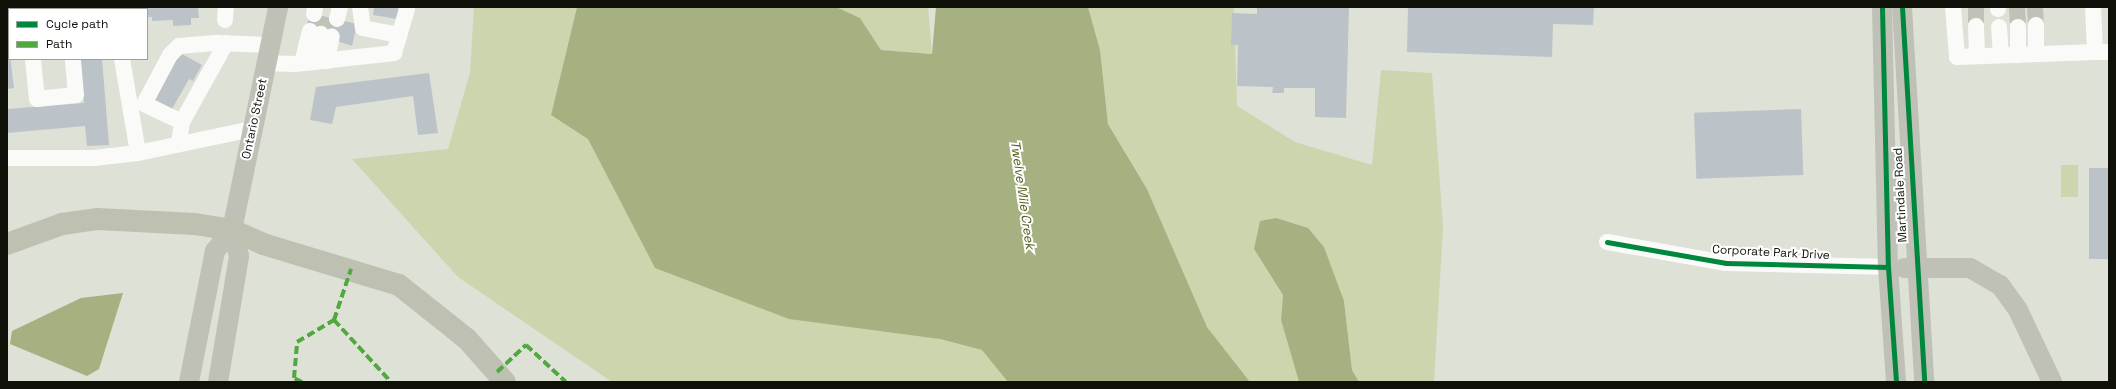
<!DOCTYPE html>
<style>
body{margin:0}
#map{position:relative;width:2116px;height:389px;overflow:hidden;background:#dee1d5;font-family:"Space Grotesk",sans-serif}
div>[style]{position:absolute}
.green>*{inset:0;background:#ccd5ae;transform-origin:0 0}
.water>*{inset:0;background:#a6b182}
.building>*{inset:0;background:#bbc3c8;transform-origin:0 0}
.minor-tunnel>*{height:16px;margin-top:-8px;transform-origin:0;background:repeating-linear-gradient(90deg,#bfc2b6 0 16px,transparent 0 24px)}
.minor>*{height:16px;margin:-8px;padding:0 8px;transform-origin:8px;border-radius:8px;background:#fafaf9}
.major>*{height:20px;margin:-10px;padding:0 10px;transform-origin:10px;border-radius:10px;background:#bfc1b7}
.highway>*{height:22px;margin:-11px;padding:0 11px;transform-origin:11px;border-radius:11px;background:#bec1b1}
.quiet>*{height:4px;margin-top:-2px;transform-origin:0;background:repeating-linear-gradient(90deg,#51a841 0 8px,transparent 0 12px)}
.cycleway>*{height:5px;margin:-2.5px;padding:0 2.5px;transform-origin:2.5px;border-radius:2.5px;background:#00873e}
span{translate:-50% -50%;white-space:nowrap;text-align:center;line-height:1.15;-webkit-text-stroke:4px #fff;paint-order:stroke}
.street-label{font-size:12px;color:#0f1109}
.water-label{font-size:13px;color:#515e18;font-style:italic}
.frame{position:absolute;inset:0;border:8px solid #0f1109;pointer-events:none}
.legend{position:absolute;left:8px;top:8px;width:140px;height:52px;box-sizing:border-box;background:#fff;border:1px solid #9fa09d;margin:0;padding:5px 7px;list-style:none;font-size:12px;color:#0f1109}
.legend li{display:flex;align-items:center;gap:8px;height:20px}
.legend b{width:20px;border:1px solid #9fa09d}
</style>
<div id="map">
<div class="green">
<i style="clip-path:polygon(474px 7px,577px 7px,551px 115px,588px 138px,655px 268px,983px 350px,1008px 382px,612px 382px,458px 277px,352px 159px,448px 149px,470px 73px)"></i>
<i style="clip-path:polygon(928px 7px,932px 54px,881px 50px,860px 18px,836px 8px)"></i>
<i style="clip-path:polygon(1088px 7px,1234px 7px,1237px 106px,1295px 142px,1372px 165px,1381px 70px,1432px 73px,1443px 227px,1434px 382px,1359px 382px,1352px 370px,1344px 301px,1254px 249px,1283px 295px,1281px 320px,1299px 382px,1250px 382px,1207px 327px,1147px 189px,1108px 124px,1100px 50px)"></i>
<i style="left:2061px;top:165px;width:17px;height:32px"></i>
</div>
<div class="water">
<i style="clip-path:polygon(577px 7px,836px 7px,860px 18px,881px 50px,932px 54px,936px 7px,1088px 7px,1100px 50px,1108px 124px,1147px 189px,1207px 327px,1250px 382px,1008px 382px,982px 350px,940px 339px,789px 319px,655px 268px,588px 139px,551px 115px)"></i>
<i style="clip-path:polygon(1276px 218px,1308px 228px,1324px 247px,1344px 301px,1352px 370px,1359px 382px,1299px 382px,1281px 320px,1283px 295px,1254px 249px,1260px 221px)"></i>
<i style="clip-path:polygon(123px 293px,99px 369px,87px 376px,10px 344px,12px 331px,81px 298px)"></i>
</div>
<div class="building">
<i style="clip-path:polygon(146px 7px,198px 7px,199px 18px,191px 18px,191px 25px,173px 26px,173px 20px,152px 21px,152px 17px,147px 17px)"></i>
<i style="clip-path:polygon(374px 7px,399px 7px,397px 19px,373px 15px)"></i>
<i style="clip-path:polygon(1257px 7px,1349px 7px,1346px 118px,1315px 117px,1315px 88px,1284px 88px,1284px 93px,1272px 93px,1273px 87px,1237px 86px,1238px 45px,1231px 45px,1232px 13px,1257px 14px)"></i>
<i style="clip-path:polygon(1408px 7px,1594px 7px,1593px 25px,1553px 24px,1552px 57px,1407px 52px)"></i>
<i style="clip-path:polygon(310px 13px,357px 24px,352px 46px,306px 30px)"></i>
<i style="clip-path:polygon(7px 31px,14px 88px,7px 89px)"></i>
<i style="clip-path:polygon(180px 53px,202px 65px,193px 81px,189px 79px,172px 109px,154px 99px)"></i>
<i style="clip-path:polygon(80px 59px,102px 59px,109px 145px,87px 146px,85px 126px,7px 133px,7px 109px,84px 103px)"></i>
<i style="clip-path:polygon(429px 73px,438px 133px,418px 135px,413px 96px,336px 107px,332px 124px,310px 120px,316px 87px)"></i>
<i style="left:1801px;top:109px;width:66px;height:107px;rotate:88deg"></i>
<i style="left:2089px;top:168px;width:20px;height:91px"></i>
</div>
<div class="minor-tunnel">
<i style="left:1976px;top:7px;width:19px;rotate:90deg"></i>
<i style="left:2017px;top:7px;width:20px;rotate:87deg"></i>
<i style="left:2035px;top:7px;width:18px;rotate:87deg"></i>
<i style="left:321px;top:34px;width:18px;rotate:-74deg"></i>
</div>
<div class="minor">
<i style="left:29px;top:7px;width:2px;rotate:90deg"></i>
<i style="left:68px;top:7px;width:2px;rotate:63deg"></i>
<i style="left:110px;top:7px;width:2px;rotate:90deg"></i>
<i style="left:137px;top:7px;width:2px;rotate:90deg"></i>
<i style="left:360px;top:7px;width:21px;rotate:82deg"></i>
<i style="left:363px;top:28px;width:37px;rotate:11deg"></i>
<i style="left:1953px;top:7px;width:50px;rotate:85.4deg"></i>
<i style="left:1957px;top:57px;width:138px;rotate:-2.1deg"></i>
<i style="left:2095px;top:52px;width:45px;rotate:-92.5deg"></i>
<i style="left:1998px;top:7px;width:2px;rotate:90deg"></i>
<i style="left:314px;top:14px;width:7px;rotate:-82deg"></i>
<i style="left:337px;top:19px;width:12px;rotate:-76deg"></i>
<i style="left:225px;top:20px;width:13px;rotate:-86deg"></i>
<i style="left:2036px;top:25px;width:29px;rotate:90deg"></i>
<i style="left:1976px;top:26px;width:30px;rotate:88deg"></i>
<i style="left:1999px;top:27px;width:28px;rotate:86deg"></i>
<i style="left:2018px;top:27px;width:28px;rotate:90deg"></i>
<i style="left:2095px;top:52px;width:14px"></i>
<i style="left:33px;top:59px;width:40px;rotate:84.3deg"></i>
<i style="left:37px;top:99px;width:39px;rotate:-6deg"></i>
<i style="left:76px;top:95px;width:36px;rotate:-95deg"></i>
<i style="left:122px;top:59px;width:95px;rotate:80.3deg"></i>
<i style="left:327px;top:61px;width:25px;rotate:-79deg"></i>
<i style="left:314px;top:62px;width:29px;rotate:-76deg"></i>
<i style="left:266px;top:63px;width:29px;rotate:2deg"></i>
<i style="left:295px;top:64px;width:100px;rotate:-6.3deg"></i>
<i style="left:394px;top:53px;width:46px;rotate:-73.5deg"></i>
<i style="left:302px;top:63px;width:33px;rotate:-76deg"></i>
<i style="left:182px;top:122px;width:90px;rotate:-60.9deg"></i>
<i style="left:179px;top:143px;width:21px;rotate:-82deg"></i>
<i style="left:182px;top:122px;width:42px;rotate:-154.7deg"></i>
<i style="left:144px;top:104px;width:55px;rotate:-62deg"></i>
<i style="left:170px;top:55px;width:13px;rotate:-45deg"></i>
<i style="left:179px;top:46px;width:38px;rotate:-5deg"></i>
<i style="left:217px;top:43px;width:53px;rotate:2.2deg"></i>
<i style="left:7px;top:158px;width:87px"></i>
<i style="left:94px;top:158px;width:44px;rotate:-6.5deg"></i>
<i style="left:138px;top:153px;width:116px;rotate:-11.9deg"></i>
<i style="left:1607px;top:242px;width:121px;rotate:10deg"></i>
<i style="left:1726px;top:263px;width:162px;rotate:1.4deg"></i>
</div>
<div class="major">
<i style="left:1882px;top:7px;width:260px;rotate:88.7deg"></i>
<i style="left:1888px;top:267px;width:115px;rotate:86deg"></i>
<i style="left:1902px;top:7px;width:376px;rotate:86.6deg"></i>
<i style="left:1904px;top:268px;width:66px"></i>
<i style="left:1970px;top:268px;width:34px;rotate:30deg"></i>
<i style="left:2000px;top:285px;width:31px;rotate:54deg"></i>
<i style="left:2018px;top:310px;width:80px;rotate:64.7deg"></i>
<i style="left:189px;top:382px;width:134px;rotate:-78.8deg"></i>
<i style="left:215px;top:251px;width:27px;rotate:-51deg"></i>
<i style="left:218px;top:382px;width:128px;rotate:-80.5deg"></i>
<i style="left:239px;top:256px;width:27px;rotate:-105deg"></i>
<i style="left:232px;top:230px;width:228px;rotate:-78.3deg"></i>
</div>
<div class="highway">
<i style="left:7px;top:244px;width:59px;rotate:-20deg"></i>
<i style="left:62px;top:224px;width:35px;rotate:-8deg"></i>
<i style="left:97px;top:219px;width:98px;rotate:2.9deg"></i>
<i style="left:195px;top:224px;width:37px;rotate:9deg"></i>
<i style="left:232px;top:230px;width:34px;rotate:24deg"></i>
<i style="left:263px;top:244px;width:142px;rotate:16.8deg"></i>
<i style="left:399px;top:285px;width:87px;rotate:38.5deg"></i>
<i style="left:467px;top:339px;width:57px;rotate:48.5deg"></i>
</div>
<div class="quiet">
<i style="left:334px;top:320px;width:84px;rotate:47.4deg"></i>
<i style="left:497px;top:372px;width:40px;rotate:-43deg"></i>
<i style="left:526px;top:345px;width:54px;rotate:42.8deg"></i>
<i style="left:302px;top:382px;width:9px;rotate:-153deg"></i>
<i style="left:294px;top:378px;width:36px;rotate:-85deg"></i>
<i style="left:297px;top:342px;width:43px;rotate:-30.7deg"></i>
<i style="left:334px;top:320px;width:54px;rotate:-71.6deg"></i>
</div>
<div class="cycleway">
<i style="left:1882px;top:7px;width:260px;rotate:88.7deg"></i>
<i style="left:1888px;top:267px;width:115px;rotate:86deg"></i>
<i style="left:1902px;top:7px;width:376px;rotate:86.6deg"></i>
<i style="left:1607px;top:242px;width:121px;rotate:10deg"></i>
<i style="left:1726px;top:263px;width:162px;rotate:1.4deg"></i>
</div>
<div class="street-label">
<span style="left:255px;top:119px;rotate:-78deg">Ontario Street</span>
<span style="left:1901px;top:195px;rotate:-93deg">Martindale Road</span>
<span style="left:1771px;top:253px;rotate:3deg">Corporate Park Drive</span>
</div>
<div class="water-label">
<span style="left:1022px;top:195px;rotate:82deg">Twelve Mile Creek</span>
</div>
<div class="frame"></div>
<ul class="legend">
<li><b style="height:5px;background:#00873e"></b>Cycle path</li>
<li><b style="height:5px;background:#51a841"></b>Path</li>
</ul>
</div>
